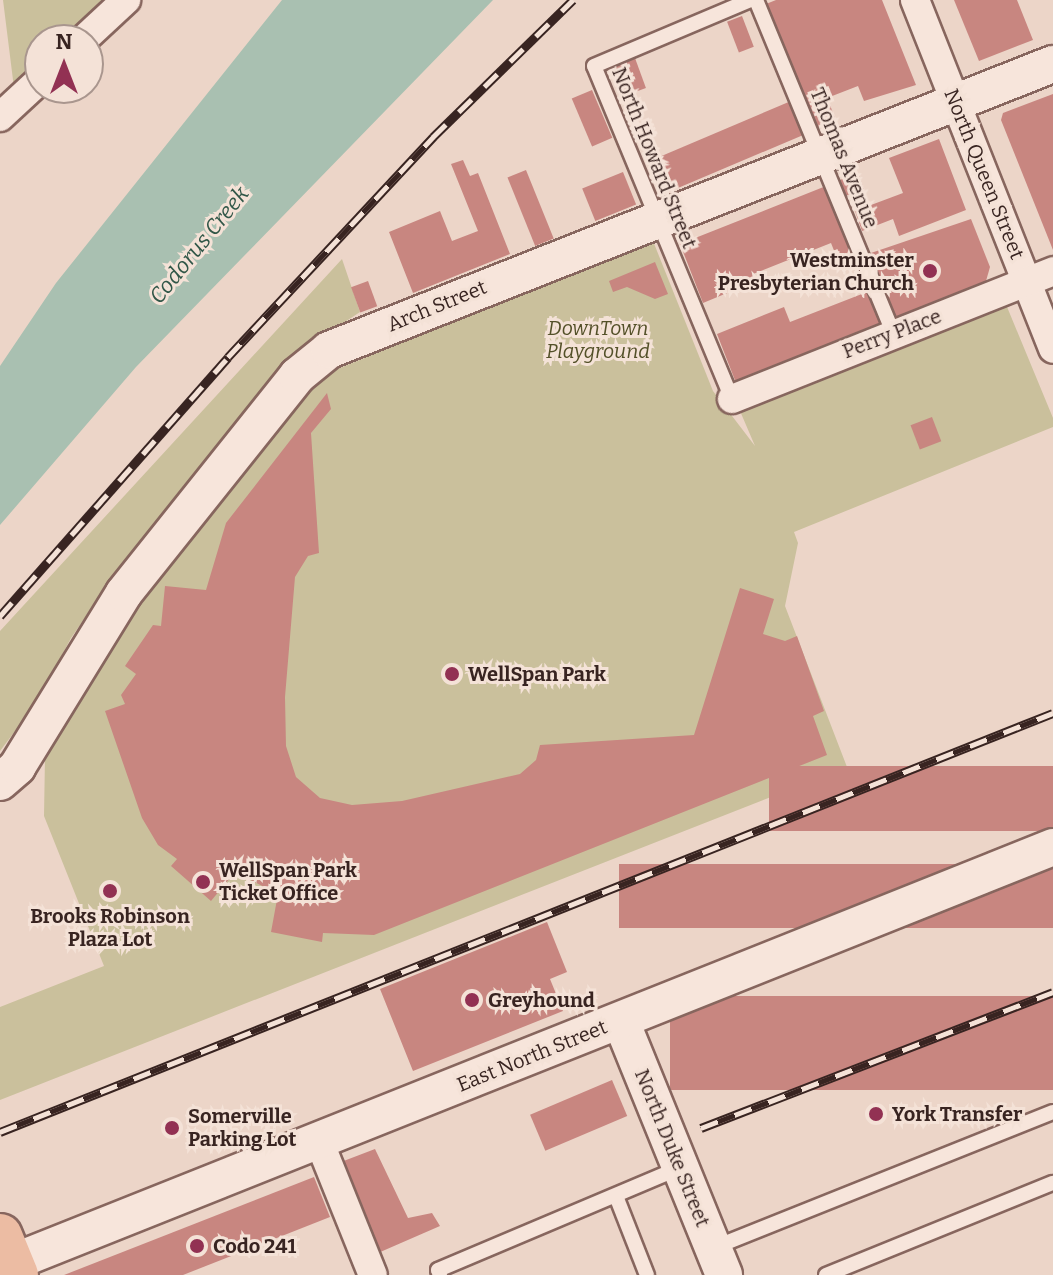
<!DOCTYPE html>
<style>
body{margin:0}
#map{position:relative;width:1053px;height:1275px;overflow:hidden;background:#ecd5c8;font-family:Bitter,serif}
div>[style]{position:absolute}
.green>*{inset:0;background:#cac09c}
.water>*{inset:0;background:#a9c0b1}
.building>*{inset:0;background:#c88680;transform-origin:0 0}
.roads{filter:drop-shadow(2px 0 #87665e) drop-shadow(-2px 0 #87665e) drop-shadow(0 2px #87665e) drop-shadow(0 -2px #87665e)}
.service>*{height:14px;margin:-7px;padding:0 7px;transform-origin:7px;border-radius:7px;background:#f7e5db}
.minor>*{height:28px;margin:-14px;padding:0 14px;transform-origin:14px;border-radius:14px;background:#f7e5db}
.tertiary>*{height:36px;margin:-18px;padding:0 18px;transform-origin:18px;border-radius:18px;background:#f7e5db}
.primary>*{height:44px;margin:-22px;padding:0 22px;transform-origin:22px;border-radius:22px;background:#ecbca3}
.rail>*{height:9px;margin-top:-4.5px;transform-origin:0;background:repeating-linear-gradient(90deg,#f4e2d7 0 18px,#382421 0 36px);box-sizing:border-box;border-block:2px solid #382421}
.dots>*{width:22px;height:22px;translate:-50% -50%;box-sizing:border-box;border:4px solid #f4e2d7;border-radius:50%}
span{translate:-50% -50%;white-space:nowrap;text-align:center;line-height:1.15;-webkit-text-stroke:6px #f4e2d7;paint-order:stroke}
.street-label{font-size:20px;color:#382421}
.poi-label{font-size:20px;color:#382421;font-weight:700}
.right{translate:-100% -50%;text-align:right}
.left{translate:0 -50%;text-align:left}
.park-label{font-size:20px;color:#535028;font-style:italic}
.water-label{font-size:22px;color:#315748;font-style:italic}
.north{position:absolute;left:24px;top:24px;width:80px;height:80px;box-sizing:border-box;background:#f4e2d7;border:2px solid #a9968e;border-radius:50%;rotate:0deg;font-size:22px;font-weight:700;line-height:32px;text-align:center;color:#382421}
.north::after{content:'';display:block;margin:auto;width:28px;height:36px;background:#923153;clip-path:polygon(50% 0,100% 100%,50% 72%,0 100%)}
</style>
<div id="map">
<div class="green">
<i style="clip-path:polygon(3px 0,109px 0,65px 40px,40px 40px,40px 63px,14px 88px)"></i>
<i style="clip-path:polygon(653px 241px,713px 391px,755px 446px,740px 411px,1005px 302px,1053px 418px,1053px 427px,794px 532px,798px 543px,785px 606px,847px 767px,0 1100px,0 1007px,104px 966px,44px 816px,45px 757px,135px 606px,320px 376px)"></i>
<i style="clip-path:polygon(342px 259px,360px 312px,289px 359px,114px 576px,71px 638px,37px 702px,0 751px,0 631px)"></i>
</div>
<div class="water">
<i style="clip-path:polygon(282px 0,493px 0,136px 367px,0 525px,0 366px,56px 283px)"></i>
</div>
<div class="building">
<i style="clip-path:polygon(776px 0,882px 0,916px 85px,864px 101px,858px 86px,827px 98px,836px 120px,816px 128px,766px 4px)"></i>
<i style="clip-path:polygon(954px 0,1017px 0,1033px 40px,979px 61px)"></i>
<i style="left:742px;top:16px;width:33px;height:16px;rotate:69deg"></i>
<i style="left:635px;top:58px;width:32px;height:26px;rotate:70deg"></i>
<i style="left:592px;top:90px;width:52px;height:22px;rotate:67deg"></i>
<i style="clip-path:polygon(1053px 94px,1053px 250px,1001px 120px,1003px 113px)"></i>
<i style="left:791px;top:101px;width:36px;height:156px;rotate:67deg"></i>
<i style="clip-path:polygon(939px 139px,966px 210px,899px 236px,893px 219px,862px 231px,855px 211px,903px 193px,889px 158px)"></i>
<i style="clip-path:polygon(463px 160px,470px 176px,478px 173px,510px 254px,413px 293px,389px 232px,440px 211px,452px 241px,478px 231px,451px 164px)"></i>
<i style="left:526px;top:170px;width:74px;height:20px;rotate:68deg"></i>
<i style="left:623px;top:172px;width:35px;height:44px;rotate:68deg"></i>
<i style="left:858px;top:173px;width:17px;height:22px;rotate:69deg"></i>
<i style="clip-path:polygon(826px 186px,856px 262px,841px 268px,831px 243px,753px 274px,756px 281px,703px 303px,680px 244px)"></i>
<i style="clip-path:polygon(971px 219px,990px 267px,986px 281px,896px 326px,868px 254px)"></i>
<i style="clip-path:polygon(655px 262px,668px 294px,655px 299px,627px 287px,613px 292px,609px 281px)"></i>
<i style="left:368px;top:281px;width:27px;height:18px;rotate:70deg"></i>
<i style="clip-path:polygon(867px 292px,883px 330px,738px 388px,717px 334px,784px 307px,790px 322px)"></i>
<i style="clip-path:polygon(327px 393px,331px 409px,311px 433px,319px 553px,308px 556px,295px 577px,285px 697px,286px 746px,296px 777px,320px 798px,352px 805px,402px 801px,520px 774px,536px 760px,540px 745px,694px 735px,740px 588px,774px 599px,763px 634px,785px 641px,797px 636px,824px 711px,813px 716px,827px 755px,374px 935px,323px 933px,322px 942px,271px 932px,278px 894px,235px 872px,211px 901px,171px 866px,177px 859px,158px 845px,142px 818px,105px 711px,125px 704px,121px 695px,136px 674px,125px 666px,153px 625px,161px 626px,165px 586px,206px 590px,226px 523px)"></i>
<i style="left:932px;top:417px;width:26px;height:23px;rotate:69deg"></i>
<i style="left:1053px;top:766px;width:65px;height:284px;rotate:90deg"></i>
<i style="left:1053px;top:864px;width:64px;height:434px;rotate:90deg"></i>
<i style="clip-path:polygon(547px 922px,567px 972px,550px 979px,563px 1011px,413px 1071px,380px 989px)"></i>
<i style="left:1053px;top:996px;width:94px;height:383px;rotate:90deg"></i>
<i style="left:612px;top:1080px;width:39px;height:89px;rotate:67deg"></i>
<i style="clip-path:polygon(375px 1149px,408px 1218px,432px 1213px,440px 1226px,378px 1253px,341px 1162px)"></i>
<i style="clip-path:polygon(314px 1177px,330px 1217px,183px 1275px,64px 1275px)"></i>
</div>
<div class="roads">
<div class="service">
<i style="left:756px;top:0;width:360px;rotate:67.6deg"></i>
<i style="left:732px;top:399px;width:360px;rotate:-112.5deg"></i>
<i style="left:594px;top:66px;width:169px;rotate:-22.9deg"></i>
<i style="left:616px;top:1196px;width:85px;rotate:68.6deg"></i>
<i style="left:713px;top:1248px;width:366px;rotate:-21.8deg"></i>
<i style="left:440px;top:1275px;width:5px;rotate:-112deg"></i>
<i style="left:438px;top:1270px;width:262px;rotate:-22.9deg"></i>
<i style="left:826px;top:1275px;width:245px;rotate:-22.1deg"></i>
</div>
<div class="minor">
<i style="left:915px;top:0;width:375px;rotate:68.4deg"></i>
<i style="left:83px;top:40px;width:59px;rotate:-42.9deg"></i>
<i style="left:0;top:117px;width:54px;rotate:-42.8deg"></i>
<i style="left:732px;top:399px;width:346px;rotate:-21.7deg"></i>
<i style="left:319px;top:1141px;width:144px;rotate:68.1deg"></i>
</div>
<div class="tertiary">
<i style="left:0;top:782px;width:23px;rotate:-41deg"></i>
<i style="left:17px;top:767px;width:204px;rotate:-58.4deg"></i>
<i style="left:124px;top:593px;width:278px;rotate:-51.4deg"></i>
<i style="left:297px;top:376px;width:41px;rotate:-39.1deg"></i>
<i style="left:329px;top:350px;width:778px;rotate:-21.56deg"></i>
<i style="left:621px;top:1021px;width:274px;rotate:67.9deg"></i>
<i style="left:11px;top:1263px;width:1122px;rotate:-21.76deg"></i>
</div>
<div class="primary">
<i style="left:0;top:1236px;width:42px;rotate:67.7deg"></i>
</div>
</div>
<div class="rail">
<i style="left:0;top:616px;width:345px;rotate:-48.6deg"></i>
<i style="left:228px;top:357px;width:301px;rotate:-47deg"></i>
<i style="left:433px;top:137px;width:196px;rotate:-44.4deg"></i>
<i style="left:701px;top:1128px;width:377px;rotate:-21.1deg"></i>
<i style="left:0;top:1132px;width:1133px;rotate:-21.7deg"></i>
</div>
<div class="dots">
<i style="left:930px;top:271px;background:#923153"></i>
<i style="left:452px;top:674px;background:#923153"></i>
<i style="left:203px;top:882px;background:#923153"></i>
<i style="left:110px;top:891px;background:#923153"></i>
<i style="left:472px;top:1000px;background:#923153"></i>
<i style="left:876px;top:1114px;background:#923153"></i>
<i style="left:172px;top:1128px;background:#923153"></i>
<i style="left:197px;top:1246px;background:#923153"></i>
</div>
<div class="street-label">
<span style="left:654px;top:158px;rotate:68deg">North Howard Street</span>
<span style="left:844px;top:158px;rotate:68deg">Thomas Avenue</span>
<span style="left:984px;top:174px;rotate:68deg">North Queen Street</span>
<span style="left:437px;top:306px;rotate:-22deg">Arch Street</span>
<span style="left:892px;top:334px;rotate:-21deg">Perry Place</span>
<span style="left:532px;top:1056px;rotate:-22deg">East North Street</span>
<span style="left:672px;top:1148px;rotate:68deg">North Duke Street</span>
</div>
<div class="poi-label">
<span class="right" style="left:914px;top:272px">Westminster<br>Presbyterian Church</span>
<span class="left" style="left:468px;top:674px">WellSpan Park</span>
<span class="left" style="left:219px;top:882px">WellSpan Park<br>Ticket Office</span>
<span style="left:110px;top:928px">Brooks Robinson<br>Plaza Lot</span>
<span class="left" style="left:488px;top:1000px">Greyhound</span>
<span class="left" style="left:892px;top:1114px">York Transfer</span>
<span class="left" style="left:188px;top:1128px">Somerville<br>Parking Lot</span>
<span class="left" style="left:213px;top:1246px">Codo 241</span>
</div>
<div class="park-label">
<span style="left:598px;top:340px">DownTown<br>Playground</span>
</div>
<div class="water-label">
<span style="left:199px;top:245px;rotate:-51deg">Codorus Creek</span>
</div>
<div class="north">N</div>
</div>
